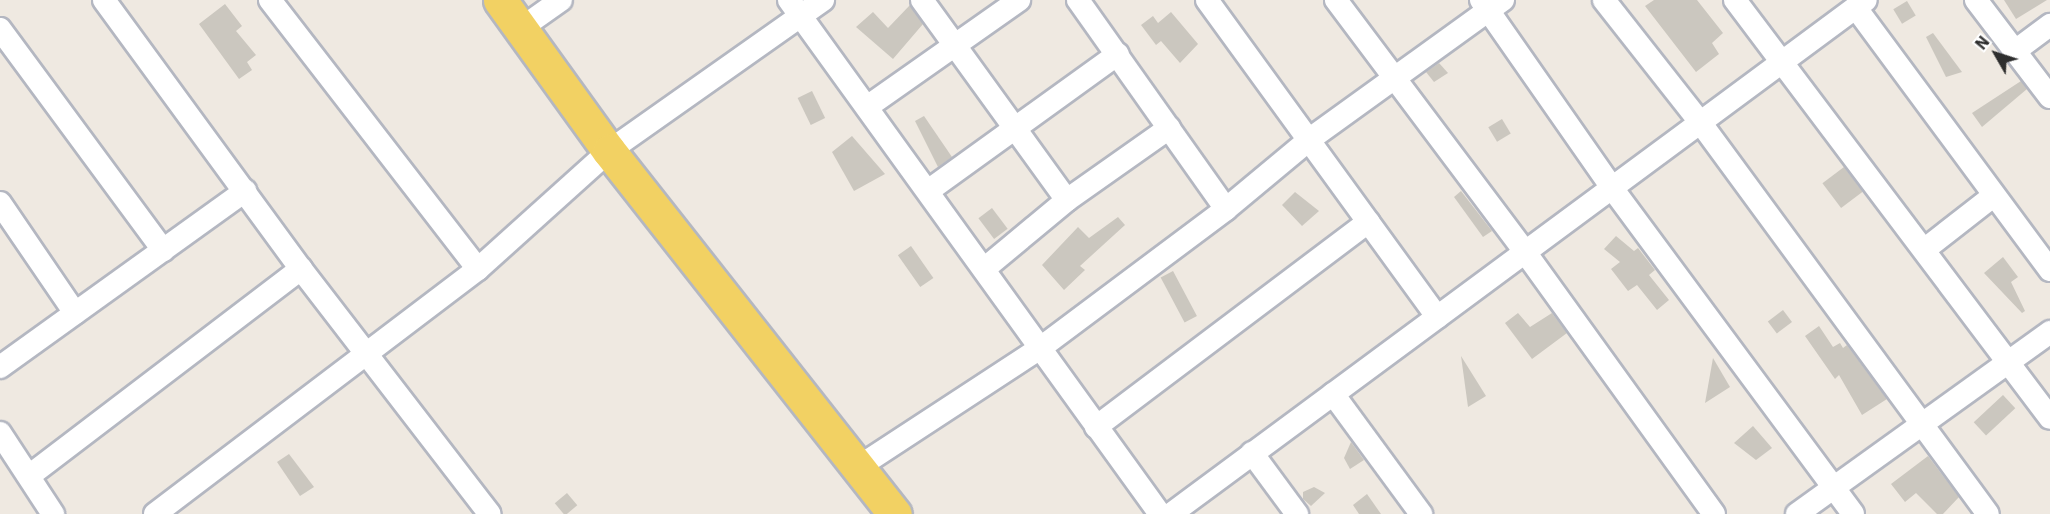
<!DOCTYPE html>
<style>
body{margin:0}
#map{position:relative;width:2050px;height:514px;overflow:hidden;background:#efe9e1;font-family:"IBM Plex Sans",sans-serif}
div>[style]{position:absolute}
.building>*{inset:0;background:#cbc7bf;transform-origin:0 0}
.roads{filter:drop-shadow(2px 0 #b4b7c1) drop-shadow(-2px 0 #b4b7c1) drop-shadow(0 2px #b4b7c1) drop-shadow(0 -2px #b4b7c1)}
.minor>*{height:22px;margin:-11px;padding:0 11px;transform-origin:11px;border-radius:11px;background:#fff}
.primary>*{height:33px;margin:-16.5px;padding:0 16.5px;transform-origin:16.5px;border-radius:16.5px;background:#f2d163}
span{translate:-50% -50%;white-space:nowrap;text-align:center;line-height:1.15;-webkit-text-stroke:4.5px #fff;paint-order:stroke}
.north{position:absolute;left:1966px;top:24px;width:60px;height:60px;-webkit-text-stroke:4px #fff;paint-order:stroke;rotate:309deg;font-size:16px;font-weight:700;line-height:24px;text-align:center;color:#2e2e2e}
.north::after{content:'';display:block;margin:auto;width:21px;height:27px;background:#2e2e2e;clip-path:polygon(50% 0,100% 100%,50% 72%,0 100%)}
</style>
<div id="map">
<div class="building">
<i style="clip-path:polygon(1654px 0,1697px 0,1723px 33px,1712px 43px,1719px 54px,1696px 72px,1645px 6px)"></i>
<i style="clip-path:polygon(2004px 0,2047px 0,2016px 19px)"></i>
<i style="left:1907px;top:1px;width:17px;height:16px;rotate:59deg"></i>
<i style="clip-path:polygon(225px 4px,242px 26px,236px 31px,256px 55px,247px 62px,252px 70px,239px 79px,199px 24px)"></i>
<i style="clip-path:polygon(910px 5px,923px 24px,893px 59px,856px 27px,873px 12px,888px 28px)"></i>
<i style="clip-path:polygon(1171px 12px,1198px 44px,1180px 63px,1161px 41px,1156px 45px,1141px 25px,1153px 16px,1158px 23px)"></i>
<i style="clip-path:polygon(1933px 33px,1962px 72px,1946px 77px,1926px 37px)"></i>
<i style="clip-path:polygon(1439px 63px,1448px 73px,1434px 82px,1426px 72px)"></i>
<i style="clip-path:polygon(2021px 81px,2027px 89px,1982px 127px,1972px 113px)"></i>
<i style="left:812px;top:91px;width:30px;height:16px;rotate:64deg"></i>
<i style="clip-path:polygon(924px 116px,952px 157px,938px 167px,915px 121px)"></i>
<i style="left:1502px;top:119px;width:17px;height:16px;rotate:59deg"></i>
<i style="clip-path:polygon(852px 136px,885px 174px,854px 191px,832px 152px)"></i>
<i style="left:1844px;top:167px;width:31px;height:27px;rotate:53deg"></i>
<i style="clip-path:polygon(1461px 191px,1492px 231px,1483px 237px,1454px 197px)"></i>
<i style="clip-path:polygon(1295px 192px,1319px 211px,1302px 226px,1282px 205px)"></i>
<i style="left:992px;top:208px;width:26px;height:17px;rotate:53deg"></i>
<i style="clip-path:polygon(1118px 217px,1125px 225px,1080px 266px,1085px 270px,1064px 290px,1042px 265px,1078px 227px,1089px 238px)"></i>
<i style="clip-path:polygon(1616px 236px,1634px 251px,1638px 248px,1655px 270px,1649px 275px,1669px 300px,1657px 310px,1637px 285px,1628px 291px,1611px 269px,1620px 262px,1604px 249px)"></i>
<i style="left:911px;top:246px;width:39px;height:16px;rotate:55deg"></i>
<i style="clip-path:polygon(2003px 257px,2018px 277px,2011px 282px,2025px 311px,2022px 313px,1984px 273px)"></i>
<i style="left:1173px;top:271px;width:51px;height:14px;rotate:62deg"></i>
<i style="left:1783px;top:310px;width:15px;height:19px;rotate:53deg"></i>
<i style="clip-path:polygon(1518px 313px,1530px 327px,1552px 313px,1567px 333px,1532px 359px,1505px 323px)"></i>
<i style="clip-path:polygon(1819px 326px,1833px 347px,1840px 343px,1843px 348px,1847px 345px,1887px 399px,1862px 415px,1839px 375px,1835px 379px,1805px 336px)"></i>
<i style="clip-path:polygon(1461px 356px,1486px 396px,1468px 407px)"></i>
<i style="clip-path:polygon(1713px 358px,1730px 387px,1705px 403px)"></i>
<i style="left:2003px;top:395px;width:18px;height:40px;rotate:47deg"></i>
<i style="clip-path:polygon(1753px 426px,1772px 448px,1756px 460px,1734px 443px)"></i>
<i style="clip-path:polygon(1351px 442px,1364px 460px,1350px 469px,1344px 458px)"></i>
<i style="clip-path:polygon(289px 454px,314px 487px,300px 496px,277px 462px)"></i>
<i style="clip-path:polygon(1928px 456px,1959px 497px,1943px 514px,1937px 514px,1916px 493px,1905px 502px,1891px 484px)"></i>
<i style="clip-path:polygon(1314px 487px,1325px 493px,1311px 506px,1303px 499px,1303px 492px)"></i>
<i style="left:567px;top:493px;width:16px;height:16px;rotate:50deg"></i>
<i style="clip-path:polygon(1367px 494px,1381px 514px,1359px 514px,1353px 505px)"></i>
</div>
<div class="roads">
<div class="minor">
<i style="left:104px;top:0;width:333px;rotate:53.8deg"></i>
<i style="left:301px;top:269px;width:309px;rotate:52.4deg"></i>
<i style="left:270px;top:0;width:340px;rotate:52.3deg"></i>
<i style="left:789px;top:0;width:634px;rotate:54.18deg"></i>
<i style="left:922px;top:0;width:247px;rotate:54.1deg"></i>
<i style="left:1078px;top:0;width:256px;rotate:54.7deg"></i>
<i style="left:1207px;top:0;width:392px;rotate:54deg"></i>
<i style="left:1336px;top:0;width:315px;rotate:53.1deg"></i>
<i style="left:1525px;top:252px;width:323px;rotate:54.2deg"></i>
<i style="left:1481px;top:0;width:229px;rotate:55.1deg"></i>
<i style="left:1612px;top:188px;width:405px;rotate:53.5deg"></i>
<i style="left:1604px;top:0;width:155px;rotate:51.8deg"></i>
<i style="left:1700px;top:122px;width:486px;rotate:53.7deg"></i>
<i style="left:1735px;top:0;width:523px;rotate:53deg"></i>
<i style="left:1976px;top:0;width:122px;rotate:52.7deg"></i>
<i style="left:1856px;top:8px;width:326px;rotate:53.5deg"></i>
<i style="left:0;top:29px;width:275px;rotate:53.6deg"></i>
<i style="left:520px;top:29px;width:50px;rotate:-35.3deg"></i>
<i style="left:2015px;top:51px;width:44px;rotate:-36.6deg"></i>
<i style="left:867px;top:107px;width:186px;rotate:-35.1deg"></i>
<i style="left:928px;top:191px;width:234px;rotate:-35.8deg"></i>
<i style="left:0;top:203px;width:133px;rotate:55.7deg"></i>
<i style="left:1924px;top:250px;width:88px;rotate:-38deg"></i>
<i style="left:984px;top:269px;width:108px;rotate:-39.7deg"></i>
<i style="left:1067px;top:200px;width:125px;rotate:-35.2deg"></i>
<i style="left:0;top:367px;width:302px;rotate:-35.7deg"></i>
<i style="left:1333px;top:394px;width:149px;rotate:53.7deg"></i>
<i style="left:1096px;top:427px;width:341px;rotate:-37deg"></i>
<i style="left:0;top:433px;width:97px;rotate:56.8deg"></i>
<i style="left:1252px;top:453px;width:76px;rotate:53.6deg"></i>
<i style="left:860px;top:466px;width:214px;rotate:-33.2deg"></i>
<i style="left:1039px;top:349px;width:234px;rotate:-36.8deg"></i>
<i style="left:1226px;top:209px;width:109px;rotate:-39.8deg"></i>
<i style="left:1310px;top:139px;width:238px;rotate:-35.8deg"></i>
<i style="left:29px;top:476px;width:342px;rotate:-37.3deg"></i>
<i style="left:155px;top:514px;width:405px;rotate:-37.2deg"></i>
<i style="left:478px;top:269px;width:176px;rotate:-42deg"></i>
<i style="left:609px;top:151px;width:262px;rotate:-35.2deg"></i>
<i style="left:1171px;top:514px;width:864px;rotate:-36.49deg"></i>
<i style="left:1797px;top:514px;width:312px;rotate:-35.7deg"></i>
</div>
<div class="primary">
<i style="left:500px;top:0;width:186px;rotate:54.2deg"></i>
<i style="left:609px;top:151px;width:462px;rotate:51.8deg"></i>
</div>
</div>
<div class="north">N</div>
</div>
